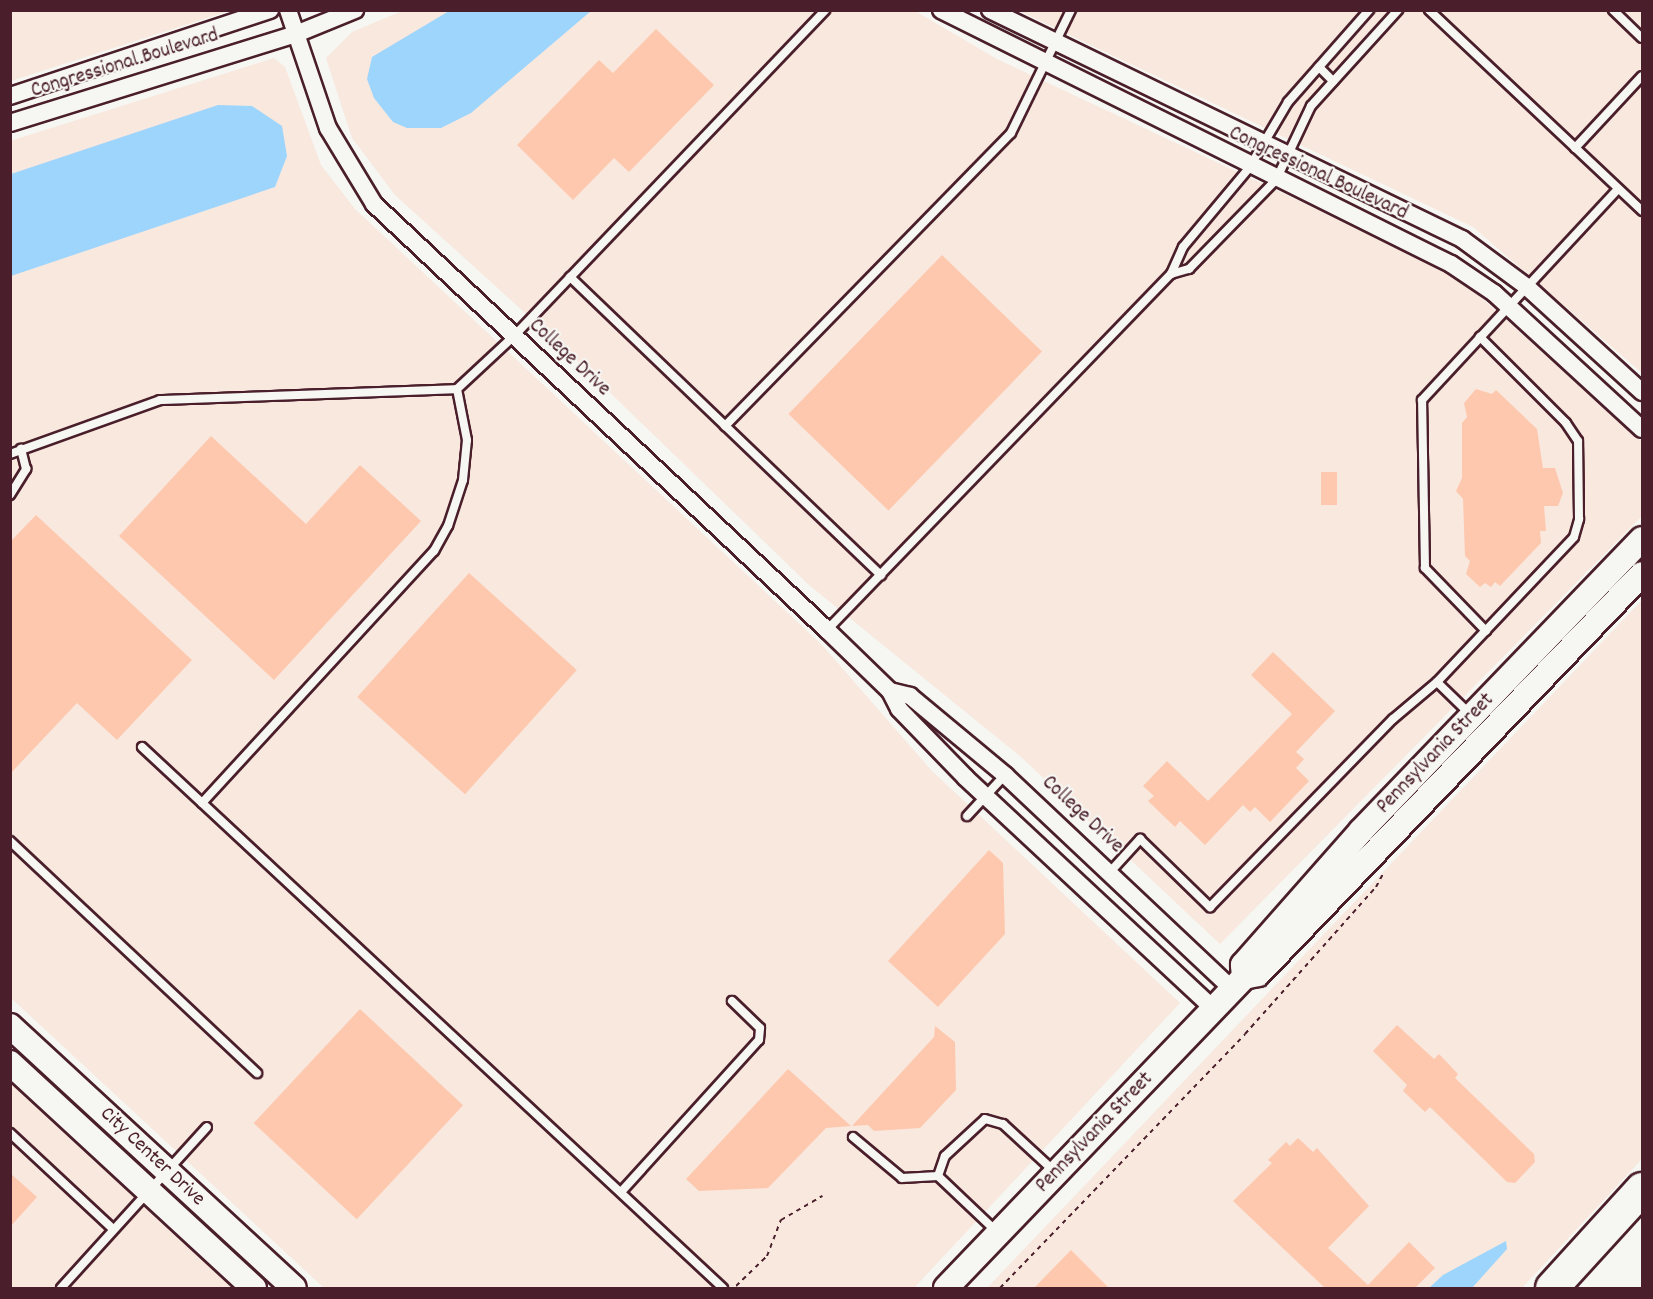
<!DOCTYPE html>
<style>
body{margin:0}
#map{position:relative;width:1653px;height:1299px;overflow:hidden;background:#f6f6f2;font-family:Dekko,sans-serif}
div>[style]{position:absolute}
.built>*{inset:0;background:#f8e8de}
.water>*{inset:0;background:#9ed5fd}
.building>*{inset:0;background:#fec8af;transform-origin:0 0}
.path>*{height:2px;margin-top:-1px;transform-origin:0;background:repeating-linear-gradient(90deg,#4a1f2b 0 4.5px,transparent 0 9px)}
.roads{filter:drop-shadow(2px 0 #4a1f2b) drop-shadow(-2px 0 #4a1f2b) drop-shadow(0 2px #4a1f2b) drop-shadow(0 -2px #4a1f2b)}
.lane>*{height:8px;margin:-4px;padding:0 4px;transform-origin:4px;border-radius:4px;background:#f6f6f2}
.street>*{height:16px;margin:-8px;padding:0 8px;transform-origin:8px;border-radius:8px;background:#f6f6f2}
.secondary>*{height:24px;margin:-12px;padding:0 12px;transform-origin:12px;border-radius:12px;background:#f6f6f2}
.highway>*{height:32px;margin:-16px;padding:0 16px;transform-origin:16px;border-radius:16px;background:#f6f6f2}
span{translate:-50% -50%;white-space:nowrap;text-align:center;line-height:1.15;-webkit-text-stroke:4.5px #f6f6f2;paint-order:stroke}
.street-label{font-size:21px;color:#4a1f2b}
.frame{position:absolute;inset:0;border:12px solid #4a1f2b;pointer-events:none}
</style>
<div id="map">
<div class="built">
<i style="clip-path:polygon(11px 10px,229px 10px,229px 11px,11px 81px)"></i>
<i style="clip-path:polygon(402px 11px,915px 11px,997px 59px,1423px 259px,1474px 291px,1642px 442px,1642px 516px,1220px 944px,1020px 756px,809px 585px,567px 351px,395px 195px,352px 138px,326px 58px,352px 32px)"></i>
<i style="clip-path:polygon(1019px 11px,1642px 11px,1642px 373px,1473px 227px)"></i>
<i style="clip-path:polygon(274px 58px,285px 67px,321px 165px,355px 209px,822px 645px,932px 771px,1180px 1003px,914px 1288px,324px 1288px,11px 998px,10px 141px)"></i>
<i style="clip-path:polygon(1642px 600px,1642px 1159px,1522px 1288px,987px 1288px)"></i>
<i style="clip-path:polygon(11px 1071px,245px 1288px,11px 1288px)"></i>
</div>
<div class="water">
<i style="clip-path:polygon(449px 11px,449px 10px,591px 11px,471px 113px,441px 128px,407px 128px,393px 122px,374px 98px,367px 79px,372px 57px)"></i>
<i style="clip-path:polygon(218px 105px,252px 106px,282px 126px,287px 156px,275px 187px,11px 276px,11px 174px)"></i>
<i style="clip-path:polygon(1506px 1241px,1507px 1249px,1472px 1288px,1429px 1288px,1443px 1275px)"></i>
</div>
<div class="building">
<i style="clip-path:polygon(656px 29px,714px 85px,629px 172px,614px 158px,573px 200px,517px 145px,599px 60px,613px 73px)"></i>
<i style="left:942px;top:255px;width:139px;height:221px;rotate:44deg"></i>
<i style="clip-path:polygon(1476px 389px,1492px 394px,1496px 390px,1537px 429px,1543px 468px,1555px 468px,1563px 493px,1558px 506px,1544px 506px,1546px 531px,1540px 531px,1541px 543px,1500px 586px,1495px 582px,1491px 587px,1485px 583px,1480px 587px,1466px 574px,1470px 561px,1465px 556px,1463px 499px,1456px 491px,1462px 478px,1462px 423px,1467px 417px,1464px 403px)"></i>
<i style="clip-path:polygon(211px 436px,306px 524px,360px 465px,421px 521px,274px 680px,119px 536px)"></i>
<i style="left:1321px;top:472px;width:16px;height:33px"></i>
<i style="clip-path:polygon(36px 515px,192px 660px,117px 740px,77px 703px,10px 774px,10px 542px)"></i>
<i style="left:469px;top:573px;width:145px;height:167px;rotate:42deg"></i>
<i style="clip-path:polygon(1273px 652px,1335px 711px,1296px 752px,1304px 759px,1296px 768px,1309px 781px,1270px 822px,1255px 807px,1250px 812px,1243px 805px,1205px 845px,1180px 821px,1175px 827px,1148px 801px,1154px 796px,1143px 786px,1167px 761px,1208px 801px,1292px 714px,1251px 675px)"></i>
<i style="clip-path:polygon(989px 850px,1003px 863px,1005px 934px,938px 1007px,888px 961px)"></i>
<i style="left:360px;top:1009px;width:141px;height:156px;rotate:43deg"></i>
<i style="clip-path:polygon(1397px 1025px,1434px 1059px,1439px 1054px,1458px 1074px,1455px 1078px,1534px 1154px,1535px 1162px,1515px 1183px,1507px 1182px,1430px 1107px,1425px 1112px,1403px 1091px,1407px 1085px,1373px 1051px)"></i>
<i style="clip-path:polygon(935px 1026px,955px 1042px,956px 1090px,920px 1128px,874px 1131px,868px 1125px,852px 1126px,934px 1037px)"></i>
<i style="clip-path:polygon(788px 1069px,851px 1126px,826px 1128px,768px 1188px,699px 1191px,686px 1179px)"></i>
<i style="clip-path:polygon(1298px 1138px,1313px 1152px,1317px 1148px,1369px 1206px,1328px 1248px,1368px 1285px,1409px 1242px,1435px 1268px,1415px 1288px,1325px 1288px,1233px 1201px,1272px 1163px,1268px 1160px,1286px 1142px,1290px 1146px)"></i>
<i style="clip-path:polygon(10px 1173px,37px 1197px,10px 1227px)"></i>
<i style="clip-path:polygon(1071px 1250px,1109px 1288px,1034px 1288px)"></i>
</div>
<div class="path">
<i style="left:736px;top:1286px;width:43px;rotate:-44.1deg"></i>
<i style="left:767px;top:1256px;width:39px;rotate:-69deg"></i>
<i style="left:781px;top:1220px;width:48px;rotate:-30.3deg"></i>
<i style="left:1000px;top:1288px;width:353px;rotate:-46deg"></i>
<i style="left:1245px;top:1034px;width:197px;rotate:-48.3deg"></i>
<i style="left:1376px;top:887px;width:17px;rotate:-62deg"></i>
</div>
<div class="roads">
<div class="lane">
<i style="left:1429px;top:10px;width:293px;rotate:43.3deg"></i>
<i style="left:1613px;top:10px;width:40px;rotate:44deg"></i>
<i style="left:1319px;top:67px;width:20px;rotate:45deg"></i>
<i style="left:1575px;top:148px;width:98px;rotate:-47.1deg"></i>
<i style="left:1171px;top:274px;width:19px;rotate:-16deg"></i>
<i style="left:1189px;top:269px;width:124px;rotate:-45.7deg"></i>
<i style="left:1276px;top:180px;width:82px;rotate:-64.7deg"></i>
<i style="left:1311px;top:106px;width:130px;rotate:-47.8deg"></i>
<i style="left:570px;top:277px;width:431px;rotate:43.8deg"></i>
<i style="left:725px;top:426px;width:409px;rotate:-45.7deg"></i>
<i style="left:1011px;top:133px;width:137px;rotate:-64deg"></i>
<i style="left:10px;top:454px;width:159px;rotate:-19.8deg"></i>
<i style="left:160px;top:400px;width:297px;rotate:-2.1deg"></i>
<i style="left:457px;top:389px;width:76px;rotate:-42.9deg"></i>
<i style="left:513px;top:337px;width:452px;rotate:-46.3deg"></i>
<i style="left:10px;top:495px;width:31px;rotate:-58deg"></i>
<i style="left:26px;top:469px;width:21px;rotate:-104deg"></i>
<i style="left:827px;top:630px;width:495px;rotate:-46deg"></i>
<i style="left:1171px;top:274px;width:30px;rotate:-66deg"></i>
<i style="left:1183px;top:247px;width:103px;rotate:-50.1deg"></i>
<i style="left:1249px;top:168px;width:77px;rotate:-59.4deg"></i>
<i style="left:1288px;top:102px;width:123px;rotate:-48.6deg"></i>
<i style="left:1486px;top:631px;width:88px;rotate:-134.1deg"></i>
<i style="left:1425px;top:568px;width:168px;rotate:-91deg"></i>
<i style="left:1422px;top:400px;width:288px;rotate:-47.1deg"></i>
<i style="left:1437px;top:682px;width:199px;rotate:-46.6deg"></i>
<i style="left:1574px;top:537px;width:19px;rotate:-74deg"></i>
<i style="left:1579px;top:519px;width:78px;rotate:-90.7deg"></i>
<i style="left:1578px;top:441px;width:22px;rotate:-124deg"></i>
<i style="left:1566px;top:423px;width:122px;rotate:-135deg"></i>
<i style="left:142px;top:747px;width:794px;rotate:42.96deg"></i>
<i style="left:202px;top:803px;width:343px;rotate:-47.4deg"></i>
<i style="left:434px;top:551px;width:29px;rotate:-61deg"></i>
<i style="left:448px;top:526px;width:48px;rotate:-71.9deg"></i>
<i style="left:463px;top:480px;width:40px;rotate:-84.3deg"></i>
<i style="left:467px;top:440px;width:52px;rotate:-101.1deg"></i>
<i style="left:967px;top:816px;width:56px;rotate:-47.2deg"></i>
<i style="left:10px;top:841px;width:339px;rotate:43.2deg"></i>
<i style="left:1110px;top:872px;width:45px;rotate:-47.7deg"></i>
<i style="left:1140px;top:839px;width:98px;rotate:44.2deg"></i>
<i style="left:1210px;top:907px;width:262px;rotate:-45.8deg"></i>
<i style="left:1393px;top:719px;width:57px;rotate:-40.1deg"></i>
<i style="left:1437px;top:682px;width:46px;rotate:44.1deg"></i>
<i style="left:10px;top:1133px;width:139px;rotate:43deg"></i>
<i style="left:853px;top:1137px;width:64px;rotate:39.9deg"></i>
<i style="left:902px;top:1178px;width:36px;rotate:-3deg"></i>
<i style="left:938px;top:1176px;width:83px;rotate:43.5deg"></i>
<i style="left:938px;top:1176px;width:21px;rotate:-71deg"></i>
<i style="left:945px;top:1156px;width:54px;rotate:-42.8deg"></i>
<i style="left:985px;top:1119px;width:19px;rotate:16deg"></i>
<i style="left:1003px;top:1124px;width:69px;rotate:42.7deg"></i>
<i style="left:621px;top:1192px;width:205px;rotate:-47.8deg"></i>
<i style="left:759px;top:1040px;width:12px;rotate:-85deg"></i>
<i style="left:760px;top:1028px;width:39px;rotate:-136deg"></i>
<i style="left:61px;top:1288px;width:217px;rotate:-47.8deg"></i>
</div>
<div class="street">
<i style="left:288px;top:10px;width:125px;rotate:71.3deg"></i>
<i style="left:328px;top:128px;width:89px;rotate:58.8deg"></i>
<i style="left:374px;top:204px;width:622px;rotate:43.24deg"></i>
<i style="left:827px;top:630px;width:88px;rotate:44.1deg"></i>
<i style="left:890px;top:691px;width:20px;rotate:63deg"></i>
<i style="left:899px;top:709px;width:96px;rotate:45.8deg"></i>
<i style="left:966px;top:778px;width:339px;rotate:43deg"></i>
<i style="left:941px;top:10px;width:570px;rotate:26.48deg"></i>
<i style="left:1451px;top:264px;width:52px;rotate:34deg"></i>
<i style="left:1494px;top:293px;width:201px;rotate:42.6deg"></i>
<i style="left:990px;top:10px;width:525px;rotate:25.88deg"></i>
<i style="left:1462px;top:239px;width:81px;rotate:36.4deg"></i>
<i style="left:1527px;top:287px;width:156px;rotate:42.4deg"></i>
<i style="left:10px;top:96px;width:274px;rotate:-18.3deg"></i>
<i style="left:10px;top:123px;width:300px;rotate:-17.3deg"></i>
<i style="left:296px;top:34px;width:64px;rotate:-22.1deg"></i>
<i style="left:890px;top:691px;width:21px;rotate:14deg"></i>
<i style="left:910px;top:696px;width:124px;rotate:39.7deg"></i>
<i style="left:1005px;top:775px;width:312px;rotate:43.3deg"></i>
</div>
<div class="secondary">
<i style="left:1244px;top:977px;width:12px;rotate:-95deg"></i>
<i style="left:1243px;top:965px;width:179px;rotate:-48.6deg"></i>
<i style="left:1361px;top:831px;width:405px;rotate:-46.1deg"></i>
<i style="left:10px;top:1026px;width:386px;rotate:42.7deg"></i>
<i style="left:10px;top:1063px;width:332px;rotate:42.7deg"></i>
<i style="left:946px;top:1288px;width:431px;rotate:-46.2deg"></i>
<i style="left:1244px;top:977px;width:14px;rotate:-12deg"></i>
<i style="left:1258px;top:974px;width:554px;rotate:-46.17deg"></i>
</div>
<div class="highway">
<i style="left:1552px;top:1288px;width:134px;rotate:-47.7deg"></i>
</div>
</div>
<div class="street-label">
<span style="left:125px;top:64px;rotate:-17deg">Congressional Boulevard</span>
<span style="left:1318px;top:174px;rotate:25deg">Congressional Boulevard</span>
<span style="left:569px;top:358px;rotate:43deg">College Drive</span>
<span style="left:1436px;top:754px;rotate:-46deg">Pennsylvania Street</span>
<span style="left:1082px;top:815px;rotate:43deg">College Drive</span>
<span style="left:1095px;top:1133px;rotate:-46deg">Pennsylvania Street</span>
<span style="left:152px;top:1157px;rotate:43deg">City Center Drive</span>
</div>
<div class="frame"></div>
</div>
